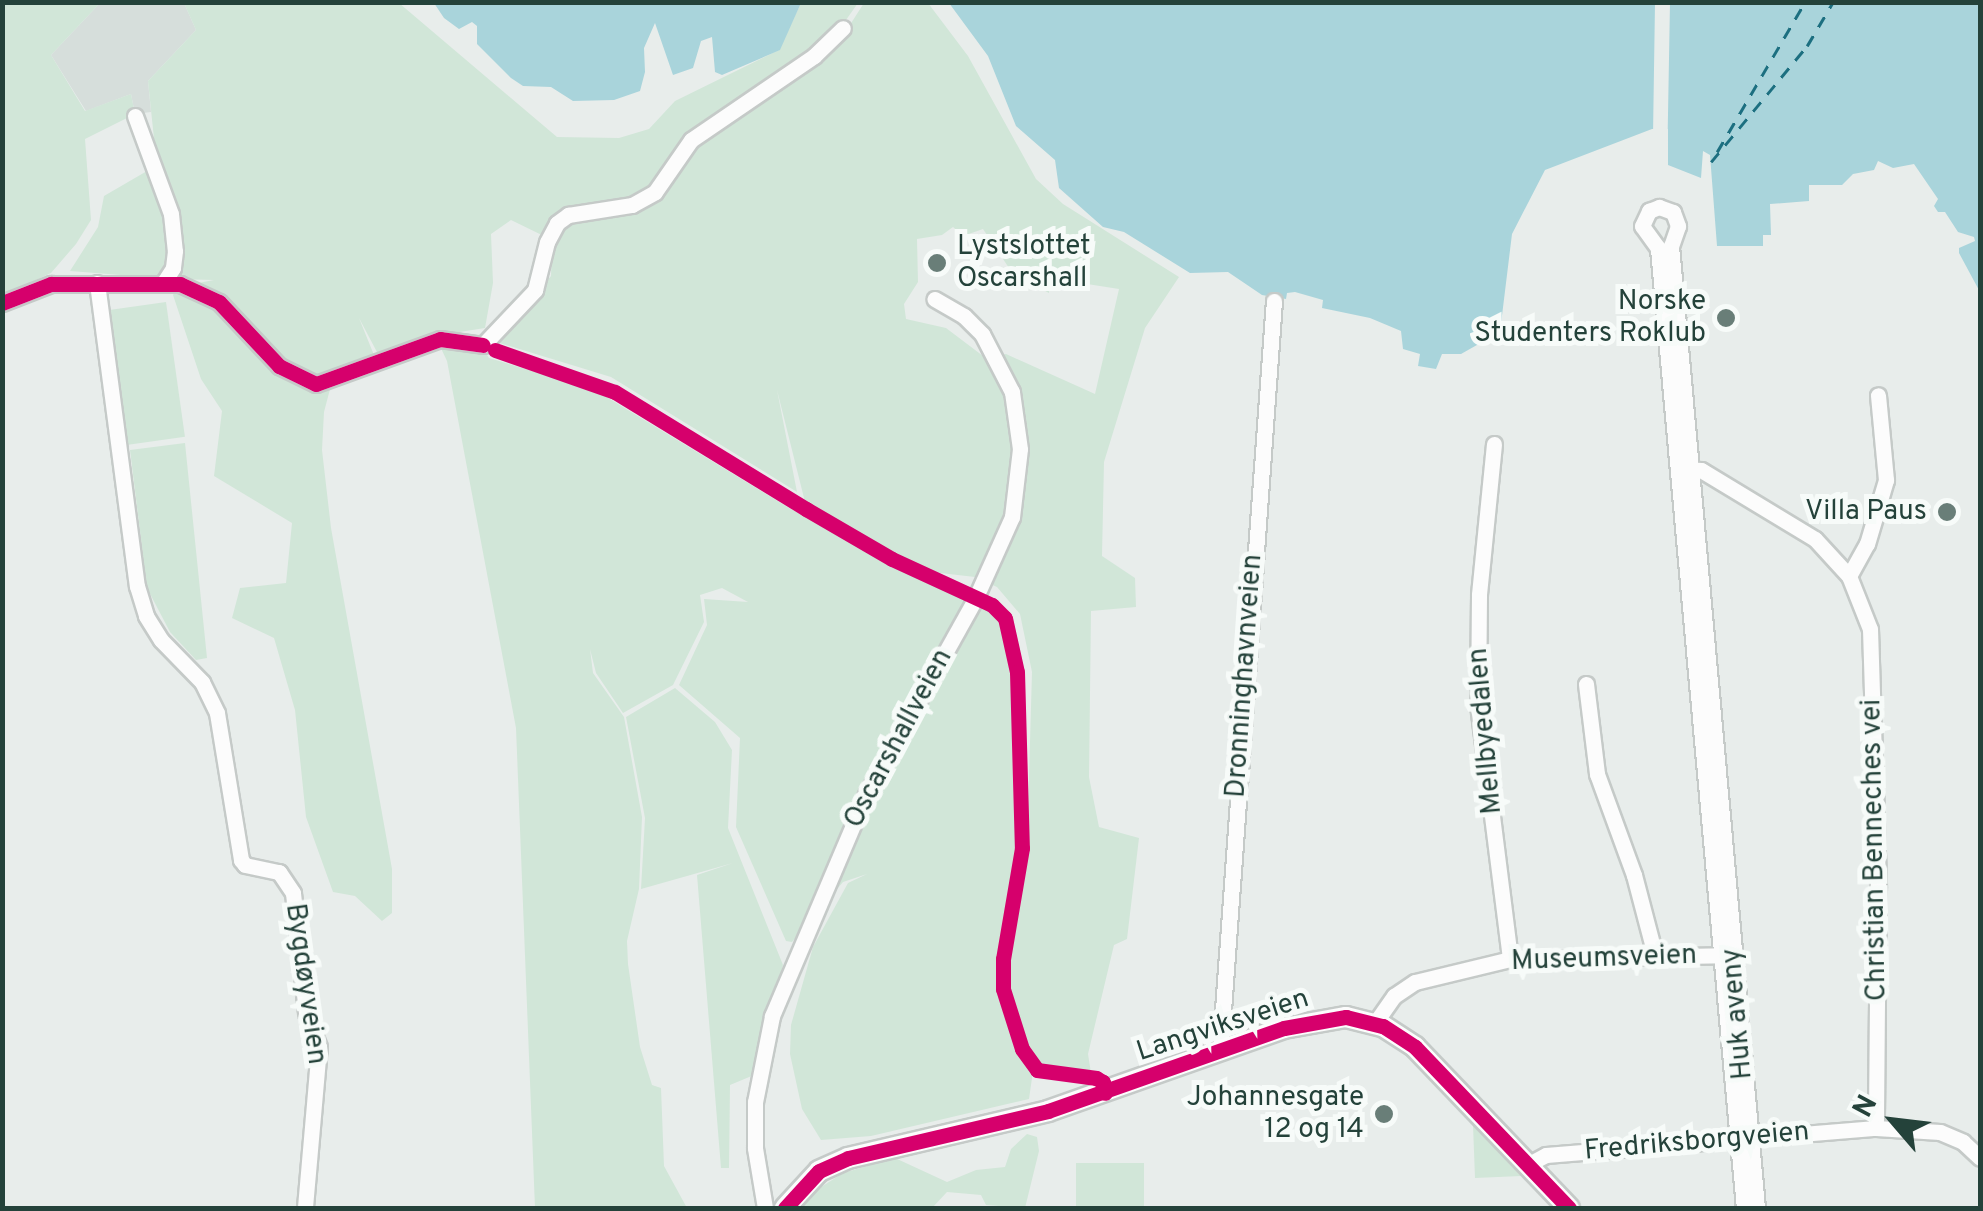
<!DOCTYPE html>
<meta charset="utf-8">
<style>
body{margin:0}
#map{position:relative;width:1983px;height:1211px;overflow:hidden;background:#e8edeb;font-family:Overpass,sans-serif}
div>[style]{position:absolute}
.built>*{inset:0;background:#d6dedb}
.green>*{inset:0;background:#d1e6d8;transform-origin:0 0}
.water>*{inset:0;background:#a9d4db}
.pier>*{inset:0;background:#e8edeb}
.ferry>*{height:2.5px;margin-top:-1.25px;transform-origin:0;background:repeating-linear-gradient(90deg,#1c6f80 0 12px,transparent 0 22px)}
.roads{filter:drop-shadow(2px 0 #c5cac8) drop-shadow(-2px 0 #c5cac8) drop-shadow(0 2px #c5cac8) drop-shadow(0 -2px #c5cac8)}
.street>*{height:15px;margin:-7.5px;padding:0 7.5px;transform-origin:7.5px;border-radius:7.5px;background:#fcfcfc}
.secondary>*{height:20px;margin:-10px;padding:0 10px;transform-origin:10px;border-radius:10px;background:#fcfcfc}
.cycleway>*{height:15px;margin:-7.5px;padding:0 7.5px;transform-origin:7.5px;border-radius:7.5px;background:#d6006c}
.dots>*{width:28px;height:28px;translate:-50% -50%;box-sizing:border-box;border:5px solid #f7fbf9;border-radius:50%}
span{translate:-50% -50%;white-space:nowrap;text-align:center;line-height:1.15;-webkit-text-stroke:10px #f7fbf9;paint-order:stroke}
.poi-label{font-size:28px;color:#24423a}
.left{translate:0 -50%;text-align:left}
.right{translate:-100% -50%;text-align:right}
.street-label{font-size:28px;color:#24423a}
.frame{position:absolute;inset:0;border:5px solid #24423a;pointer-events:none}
.north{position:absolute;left:1843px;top:1071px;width:100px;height:100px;-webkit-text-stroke:8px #f7fbf9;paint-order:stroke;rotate:298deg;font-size:28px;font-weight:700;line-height:40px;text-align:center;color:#24423a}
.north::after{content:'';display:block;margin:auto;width:35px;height:45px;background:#24423a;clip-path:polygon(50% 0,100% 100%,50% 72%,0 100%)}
</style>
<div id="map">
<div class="built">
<i style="clip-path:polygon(100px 3px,184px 3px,196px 30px,148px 81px,151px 112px,135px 114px,131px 94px,86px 111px,51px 55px)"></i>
</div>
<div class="green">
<i style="clip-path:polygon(2px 3px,100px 3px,51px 55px,85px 111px,131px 94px,135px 114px,85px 139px,91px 220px,76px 244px,51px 273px,3px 295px)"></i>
<i style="clip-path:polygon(evenodd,184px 3px,399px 3px,557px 137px,619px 138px,649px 129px,675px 101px,779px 50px,801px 3px,858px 3px,841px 27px,846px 31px,864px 3px,928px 3px,968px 56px,1036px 179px,1063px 204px,1179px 277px,1145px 328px,1104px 462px,1102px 556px,1135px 578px,1136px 607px,1091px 611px,1089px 777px,1099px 827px,1139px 838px,1127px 939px,1114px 945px,1088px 1054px,1091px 1073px,1051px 1073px,1036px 1067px,1015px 1029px,1006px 991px,1005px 959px,1020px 893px,1028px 812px,1032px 672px,1020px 614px,997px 587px,975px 577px,923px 571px,806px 506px,777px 390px,797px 492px,611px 377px,493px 341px,551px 276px,552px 240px,511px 220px,491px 234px,493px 283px,485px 328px,447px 334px,378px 354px,359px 318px,376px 360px,334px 374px,324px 412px,322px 450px,331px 528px,392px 869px,392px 913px,382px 921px,355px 896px,333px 892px,306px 817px,295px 710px,274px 638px,232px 618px,240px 588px,286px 583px,292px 523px,214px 476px,222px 411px,201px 379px,173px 295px,178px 287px,214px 280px,175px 279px,156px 158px,148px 81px,196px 30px,184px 3px,953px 227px,963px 236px,983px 229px,1013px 274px,1049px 293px,1049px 278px,1119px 289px,1095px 394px,1006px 354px,987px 359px,946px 328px,906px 319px,904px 304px,918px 282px,917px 239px,942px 235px,953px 227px)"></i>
<i style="clip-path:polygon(147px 171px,167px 219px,166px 271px,159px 278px,70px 271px,98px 227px,104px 196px)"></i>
<i style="left:166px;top:302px;width:136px;height:59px;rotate:82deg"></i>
<i style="clip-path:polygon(439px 344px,484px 350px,489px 358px,595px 390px,789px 508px,894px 563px,972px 593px,879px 781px,983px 594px,1013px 619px,1023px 665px,1021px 812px,1014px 895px,998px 972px,1011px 1029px,1033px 1071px,1029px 1099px,871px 1136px,821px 1140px,802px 1109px,790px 1054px,791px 1025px,813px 947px,848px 883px,867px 874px,843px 882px,792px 942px,786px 941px,736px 827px,740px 738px,679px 685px,707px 625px,704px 599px,748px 602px,722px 588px,700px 595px,704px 622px,673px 685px,623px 713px,596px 673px,590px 649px,593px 673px,624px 717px,642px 817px,639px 889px,627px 941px,628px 964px,640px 1047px,652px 1085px,661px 1088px,664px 1166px,687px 1208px,535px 1208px,516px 728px,447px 361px)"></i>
<i style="clip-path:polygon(185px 443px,207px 658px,196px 660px,170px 632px,147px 588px,130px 450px)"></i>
<i style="clip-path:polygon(675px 688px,715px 722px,732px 750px,728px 828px,783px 965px,754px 1075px,730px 1085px,729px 1168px,721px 1168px,697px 875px,733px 863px,641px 889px,645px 818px,626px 717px)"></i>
<i style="clip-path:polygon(1473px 1125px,1521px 1176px,1475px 1178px)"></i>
<i style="clip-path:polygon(1027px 1134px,1037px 1137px,1039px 1151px,1025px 1208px,986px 1205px,981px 1195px,947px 1192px,932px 1208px,802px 1208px,818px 1189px,843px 1173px,895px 1158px,947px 1182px,976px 1170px,1005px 1167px,1011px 1149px)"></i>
<i style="left:1076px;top:1163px;width:68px;height:45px"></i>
</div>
<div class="water">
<i style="clip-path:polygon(434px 3px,801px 3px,780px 50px,722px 75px,715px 72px,712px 37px,701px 41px,693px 68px,673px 75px,655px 23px,644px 48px,645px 72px,640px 91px,614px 100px,573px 101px,551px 87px,523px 86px,511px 78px,477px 44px,477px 26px,472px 22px,459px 29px,444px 18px)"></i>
<i style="clip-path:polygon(949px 3px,1980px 3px,1980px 292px,1959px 253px,1959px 248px,1975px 241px,1974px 237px,1958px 232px,1945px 212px,1938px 212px,1934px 206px,1938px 199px,1914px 164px,1893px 168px,1878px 161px,1874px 170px,1853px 174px,1842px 185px,1809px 185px,1809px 201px,1770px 204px,1771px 235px,1763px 235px,1763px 246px,1717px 246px,1710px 155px,1703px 151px,1701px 178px,1668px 165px,1668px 129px,1652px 129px,1545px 170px,1512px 234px,1500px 332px,1461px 354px,1442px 354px,1436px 369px,1418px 366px,1420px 354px,1403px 349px,1401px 331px,1370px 318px,1322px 308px,1323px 300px,1295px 292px,1287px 293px,1286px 299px,1262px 295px,1228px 272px,1190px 273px,1124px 232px,1103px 227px,1059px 188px,1055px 160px,1016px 126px,988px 56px)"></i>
</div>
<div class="pier">
<i style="clip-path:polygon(1655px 3px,1670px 3px,1667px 170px,1663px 166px,1663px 134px,1653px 135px)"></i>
</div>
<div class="ferry">
<i style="left:1717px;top:152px;width:174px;rotate:-59.6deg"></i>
<i style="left:1711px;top:162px;width:151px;rotate:-50.4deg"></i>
<i style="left:1807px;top:46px;width:51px;rotate:-59.4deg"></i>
</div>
<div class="roads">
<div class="street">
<i style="left:135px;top:116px;width:104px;rotate:69.8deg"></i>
<i style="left:171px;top:214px;width:37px;rotate:84deg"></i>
<i style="left:175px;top:251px;width:17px;rotate:97deg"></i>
<i style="left:173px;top:268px;width:17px;rotate:123deg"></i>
<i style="left:97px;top:283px;width:306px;rotate:82.5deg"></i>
<i style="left:137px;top:586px;width:31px;rotate:73deg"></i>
<i style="left:146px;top:616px;width:28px;rotate:58deg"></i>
<i style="left:161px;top:640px;width:59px;rotate:45.7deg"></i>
<i style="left:202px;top:682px;width:34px;rotate:64deg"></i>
<i style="left:217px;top:713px;width:149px;rotate:80.7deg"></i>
<i style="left:241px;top:860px;width:6px;rotate:51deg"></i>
<i style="left:245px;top:865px;width:35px;rotate:12deg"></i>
<i style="left:279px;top:872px;width:25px;rotate:56deg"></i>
<i style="left:293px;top:893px;width:121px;rotate:83.8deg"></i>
<i style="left:306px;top:1013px;width:36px;rotate:69deg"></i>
<i style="left:319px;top:1047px;width:162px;rotate:95deg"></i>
<i style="left:2px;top:303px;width:53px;rotate:-21.2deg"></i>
<i style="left:51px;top:284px;width:129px"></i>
<i style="left:180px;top:284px;width:43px;rotate:24.8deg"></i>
<i style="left:219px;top:302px;width:88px;rotate:46.8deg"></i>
<i style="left:279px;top:366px;width:41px;rotate:25.9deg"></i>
<i style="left:316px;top:384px;width:132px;rotate:-19.9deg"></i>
<i style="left:440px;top:339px;width:43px;rotate:7.9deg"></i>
<i style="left:483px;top:345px;width:76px;rotate:-46.6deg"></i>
<i style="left:535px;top:290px;width:49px;rotate:-76deg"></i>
<i style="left:547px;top:242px;width:21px;rotate:-62deg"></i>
<i style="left:557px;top:223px;width:14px;rotate:-36deg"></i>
<i style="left:568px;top:215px;width:65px;rotate:-8.9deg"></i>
<i style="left:632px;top:205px;width:26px;rotate:-29deg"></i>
<i style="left:655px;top:192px;width:63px;rotate:-55.3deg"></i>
<i style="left:691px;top:140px;width:149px;rotate:-34.3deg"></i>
<i style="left:814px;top:56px;width:40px;rotate:-44deg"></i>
<i style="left:1494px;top:444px;width:152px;rotate:95.7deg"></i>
<i style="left:1479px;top:595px;width:110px;rotate:90.5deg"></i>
<i style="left:1478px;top:705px;width:256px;rotate:82.8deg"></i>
<i style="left:1681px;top:469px;width:20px;rotate:3deg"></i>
<i style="left:1701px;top:470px;width:133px;rotate:31.2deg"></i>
<i style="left:1815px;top:539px;width:50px;rotate:47.4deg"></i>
<i style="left:1849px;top:576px;width:57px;rotate:68.4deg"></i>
<i style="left:1870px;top:629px;width:259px;rotate:88.2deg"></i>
<i style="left:1878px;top:888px;width:240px;rotate:90.5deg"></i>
<i style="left:1849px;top:576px;width:37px;rotate:-61deg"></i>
<i style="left:1867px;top:544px;width:67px;rotate:-73.5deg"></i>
<i style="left:1886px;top:480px;width:85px;rotate:-95.4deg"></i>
<i style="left:1586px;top:684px;width:91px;rotate:83deg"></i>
<i style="left:1597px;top:774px;width:108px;rotate:69.9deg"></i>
<i style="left:1634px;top:875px;width:83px;rotate:75.3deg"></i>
<i style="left:1375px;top:1023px;width:33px;rotate:-55deg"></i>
<i style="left:1394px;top:996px;width:25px;rotate:-34deg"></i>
<i style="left:1415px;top:982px;width:98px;rotate:-13.6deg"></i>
<i style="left:1510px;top:959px;width:220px;rotate:-1deg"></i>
<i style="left:1220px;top:1052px;width:753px;rotate:-85.89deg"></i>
<i style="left:1527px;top:1165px;width:21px;rotate:-28deg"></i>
<i style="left:1546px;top:1155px;width:331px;rotate:-4.7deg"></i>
<i style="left:1876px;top:1128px;width:64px;rotate:3.6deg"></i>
<i style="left:1940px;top:1132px;width:25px;rotate:23deg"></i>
<i style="left:1963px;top:1142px;width:23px;rotate:43deg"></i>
<i style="left:765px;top:1208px;width:61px;rotate:-99.5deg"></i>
<i style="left:755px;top:1148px;width:46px;rotate:-90deg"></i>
<i style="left:755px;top:1102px;width:88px;rotate:-78.8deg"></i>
<i style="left:772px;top:1016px;width:240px;rotate:-67deg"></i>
<i style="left:866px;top:795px;width:227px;rotate:-60.9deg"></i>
<i style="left:976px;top:597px;width:88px;rotate:-65.8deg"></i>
<i style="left:1012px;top:517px;width:68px;rotate:-83.3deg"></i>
<i style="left:1020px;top:449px;width:58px;rotate:-98deg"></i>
<i style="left:1012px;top:392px;width:65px;rotate:-117.3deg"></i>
<i style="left:982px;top:334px;width:25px;rotate:-135deg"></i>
<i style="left:964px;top:316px;width:34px;rotate:-150deg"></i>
<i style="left:1744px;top:1208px;width:964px;rotate:-95.12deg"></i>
<i style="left:1658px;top:248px;width:27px;rotate:-126deg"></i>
<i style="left:1642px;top:226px;width:17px;rotate:-65deg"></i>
<i style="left:1649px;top:211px;width:11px;rotate:-22deg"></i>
<i style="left:1659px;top:207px;width:15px;rotate:20deg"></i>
<i style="left:1673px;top:212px;width:15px;rotate:70deg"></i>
<i style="left:1678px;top:226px;width:21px;rotate:109deg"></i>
<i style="left:1671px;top:246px;width:966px;rotate:84.89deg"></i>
</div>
<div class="secondary">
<i style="left:785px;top:1208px;width:50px;rotate:-47.4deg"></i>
<i style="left:819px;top:1171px;width:32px;rotate:-24deg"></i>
<i style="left:848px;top:1158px;width:205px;rotate:-13.2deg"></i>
<i style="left:1048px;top:1111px;width:250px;rotate:-19.4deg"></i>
<i style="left:1284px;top:1028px;width:63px;rotate:-10.1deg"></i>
<i style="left:1346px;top:1017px;width:38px;rotate:14deg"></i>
<i style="left:1383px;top:1026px;width:38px;rotate:33deg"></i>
<i style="left:1415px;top:1047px;width:223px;rotate:46.3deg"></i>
</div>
</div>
<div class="cycleway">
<i style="left:2px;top:303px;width:53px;rotate:-21.2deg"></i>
<i style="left:51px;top:284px;width:129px"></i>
<i style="left:180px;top:284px;width:43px;rotate:24.8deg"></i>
<i style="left:219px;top:302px;width:88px;rotate:46.8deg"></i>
<i style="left:279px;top:366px;width:41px;rotate:25.9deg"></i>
<i style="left:316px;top:384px;width:132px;rotate:-19.9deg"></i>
<i style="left:440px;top:339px;width:43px;rotate:7.9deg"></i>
<i style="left:495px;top:350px;width:127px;rotate:19.3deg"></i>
<i style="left:615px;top:392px;width:224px;rotate:31.5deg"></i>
<i style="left:806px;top:509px;width:99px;rotate:30.2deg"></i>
<i style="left:892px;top:559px;width:110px;rotate:24.7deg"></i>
<i style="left:992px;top:605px;width:18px;rotate:45deg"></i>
<i style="left:1005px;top:618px;width:55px;rotate:77.5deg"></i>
<i style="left:1017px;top:672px;width:176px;rotate:88.4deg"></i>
<i style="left:1022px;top:848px;width:113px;rotate:99.7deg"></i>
<i style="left:1003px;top:959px;width:30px;rotate:90deg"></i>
<i style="left:1003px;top:989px;width:63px;rotate:72.4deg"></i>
<i style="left:1022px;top:1049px;width:26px;rotate:54deg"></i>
<i style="left:1037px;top:1070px;width:60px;rotate:7.7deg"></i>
<i style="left:1096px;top:1078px;width:8px;rotate:30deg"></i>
<i style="left:1103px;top:1082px;width:11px;rotate:80deg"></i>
<i style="left:785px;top:1208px;width:50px;rotate:-47.4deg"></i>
<i style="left:819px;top:1171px;width:32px;rotate:-24deg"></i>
<i style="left:848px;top:1158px;width:205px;rotate:-13.2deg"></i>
<i style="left:1048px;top:1111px;width:250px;rotate:-19.4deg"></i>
<i style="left:1284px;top:1028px;width:63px;rotate:-10.1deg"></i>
<i style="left:1346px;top:1017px;width:38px;rotate:14deg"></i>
<i style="left:1383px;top:1026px;width:38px;rotate:33deg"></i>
<i style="left:1415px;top:1047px;width:223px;rotate:46.3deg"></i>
</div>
<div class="dots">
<i style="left:937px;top:263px;background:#697e78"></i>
<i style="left:1726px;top:318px;background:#697e78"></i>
<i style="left:1947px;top:512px;background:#697e78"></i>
<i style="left:1384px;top:1114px;background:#697e78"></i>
</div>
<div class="poi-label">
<span class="left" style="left:957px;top:263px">Lystslottet<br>Oscarshall</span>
<span class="right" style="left:1706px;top:318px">Norske<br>Studenters Roklub</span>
<span class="right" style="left:1927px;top:512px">Villa Paus</span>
<span class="right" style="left:1364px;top:1114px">Johannesgate<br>12 og 14</span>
</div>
<div class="street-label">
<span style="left:1245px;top:676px;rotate:-86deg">Dronninghavnveien</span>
<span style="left:1486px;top:731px;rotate:-95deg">Mellbyedalen</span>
<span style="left:899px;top:739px;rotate:-62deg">Oscarshallveien</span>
<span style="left:1875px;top:850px;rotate:-91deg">Christian Benneches vei</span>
<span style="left:1604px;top:959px;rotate:-2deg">Museumsveien</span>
<span style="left:305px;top:984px;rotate:82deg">Bygdøyveien</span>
<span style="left:1738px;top:1014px;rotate:-95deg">Huk aveny</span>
<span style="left:1223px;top:1026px;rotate:-18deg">Langviksveien</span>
<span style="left:1697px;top:1142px;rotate:-5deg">Fredriksborgveien</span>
</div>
<div class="frame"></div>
<div class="north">N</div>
</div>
